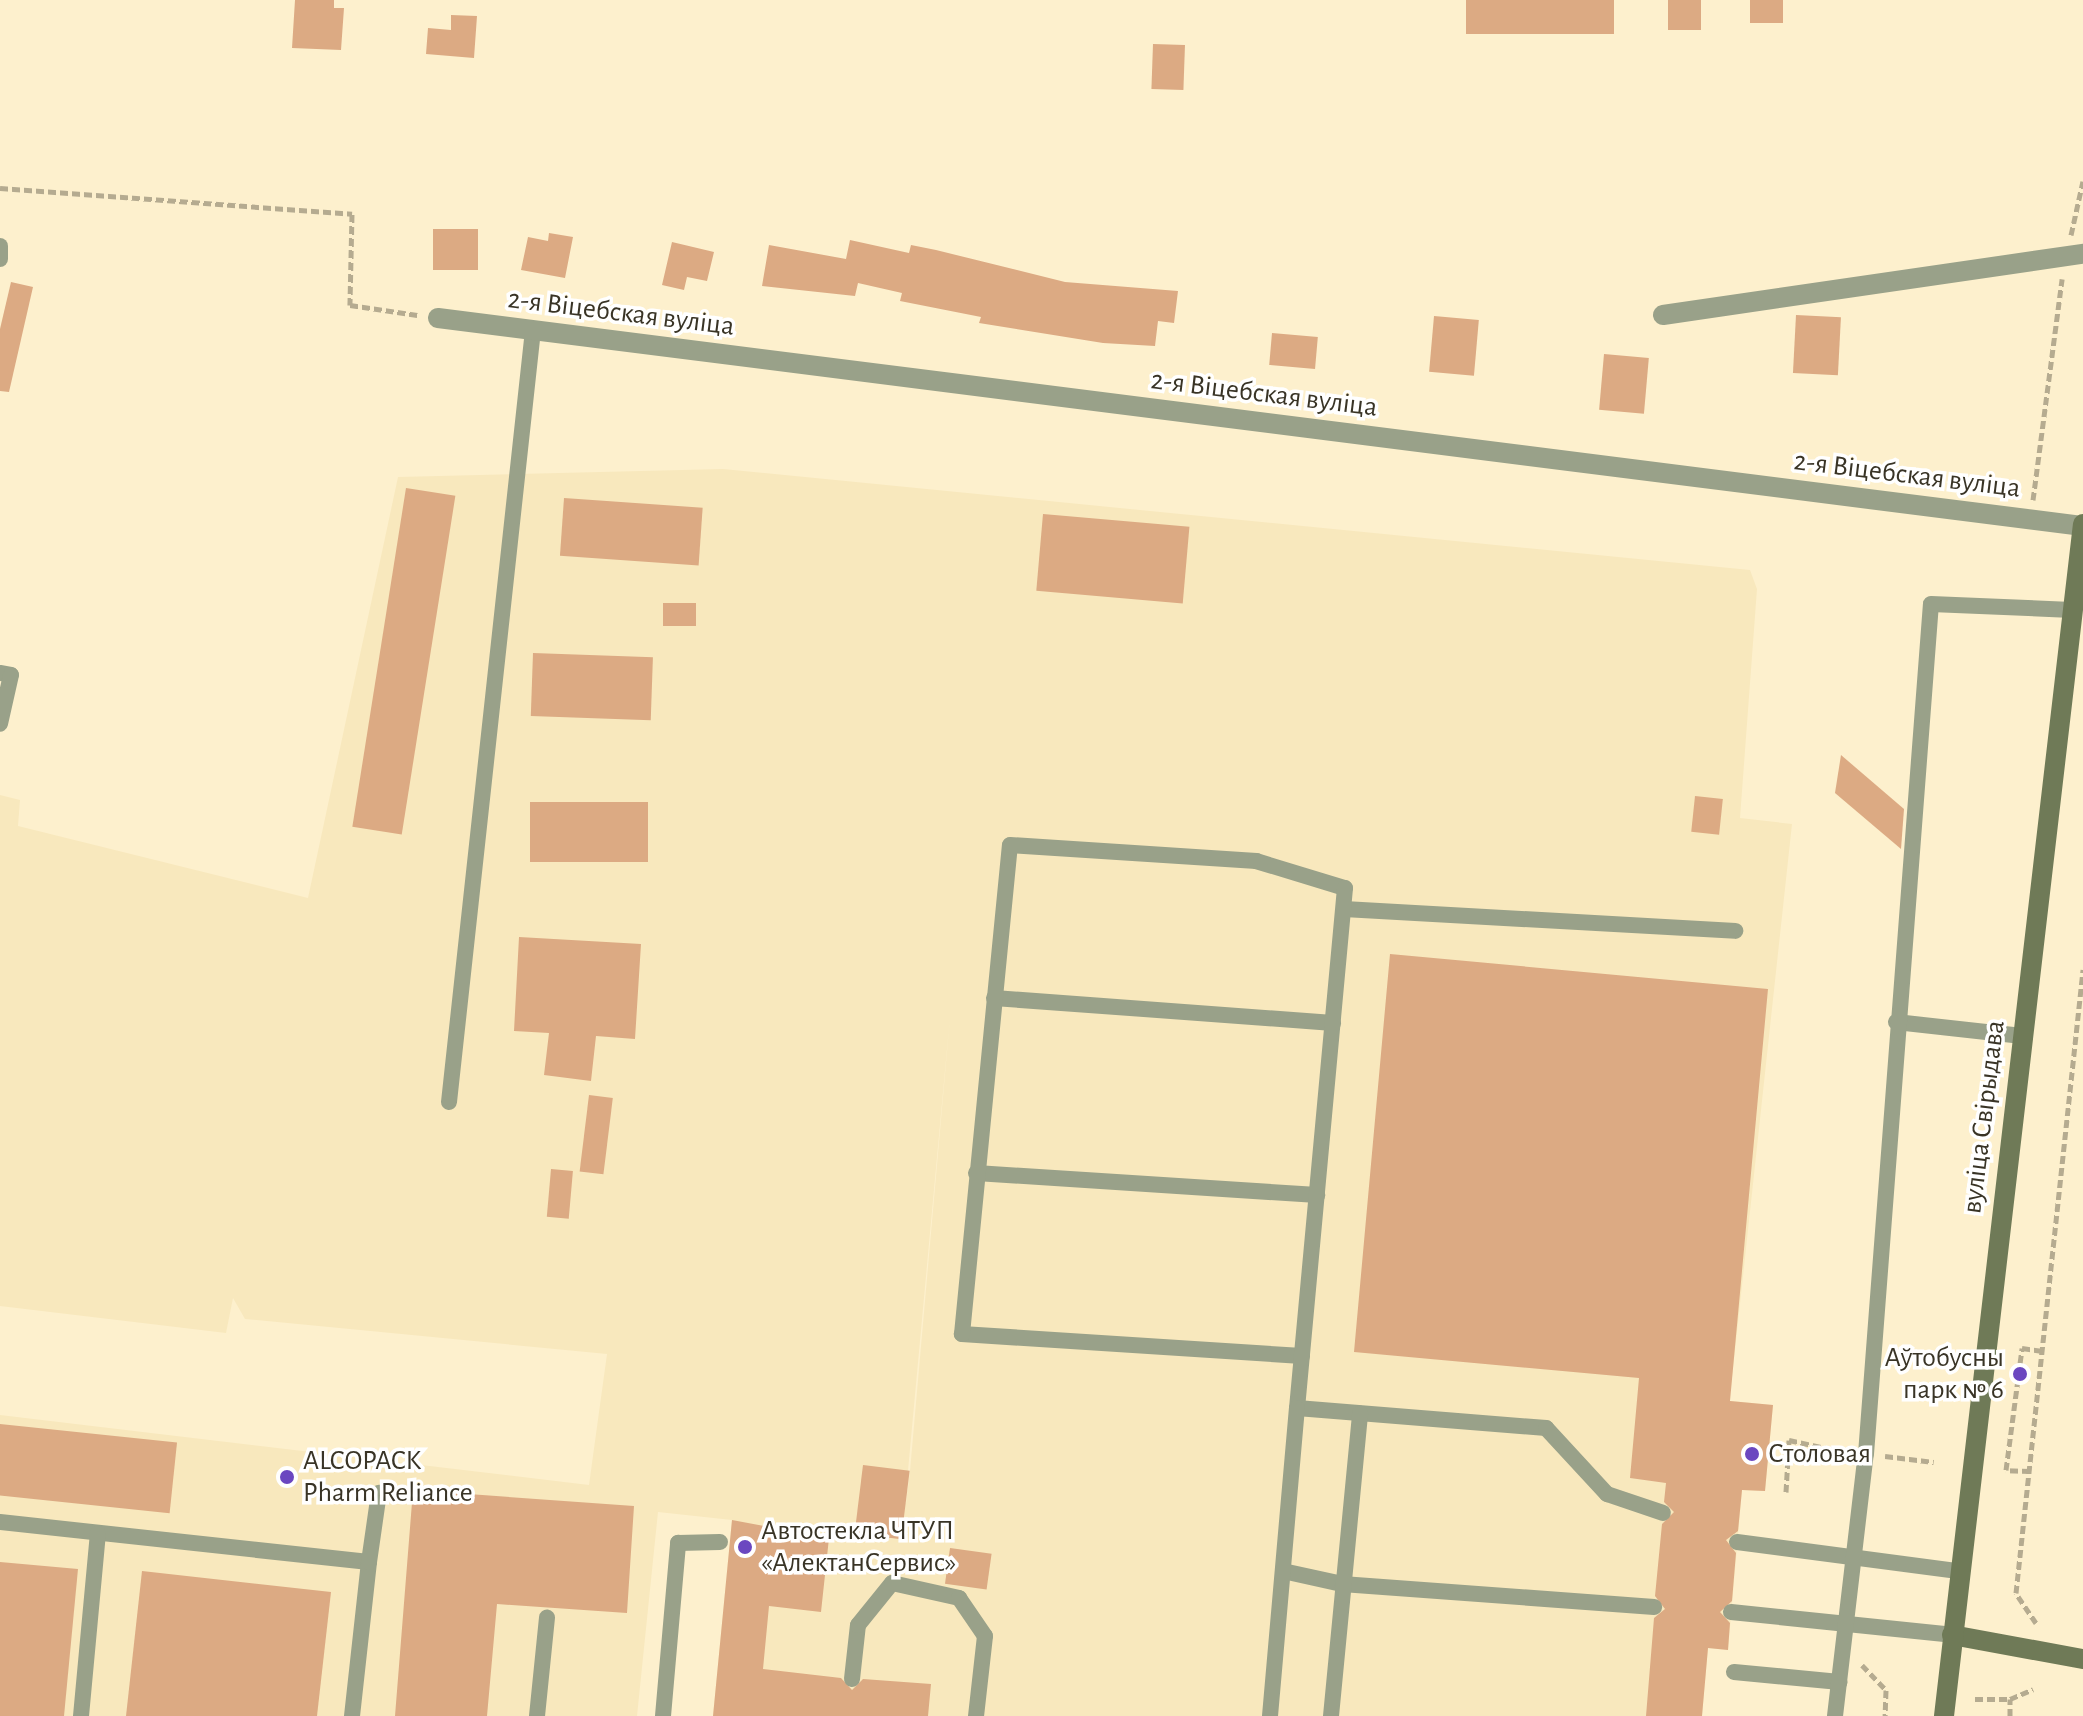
<!DOCTYPE html>
<meta charset="utf-8">
<style>
body{margin:0}
#map{position:relative;width:2083px;height:1716px;overflow:hidden;background:#fdf0cd;font-family:"Alegreya Sans",sans-serif}
div>[style]{position:absolute}
.built>*{inset:0;background:#f8e8bd}
.building>*{inset:0;background:#dcaa83;transform-origin:0 0}
.path>*{height:5px;margin-top:-2.5px;transform-origin:0;background:repeating-linear-gradient(90deg,#b5ab90 0 8px,transparent 0 12px)}
.lane>*{height:16px;margin:-8px;padding:0 8px;transform-origin:8px;border-radius:8px;background:#99a189}
.street>*{height:20px;margin:-10px;padding:0 10px;transform-origin:10px;border-radius:10px;background:#99a189}
.secondary>*{height:20px;margin:-10px;padding:0 10px;transform-origin:10px;border-radius:10px;background:#6f7a57}
.dots>*{width:22px;height:22px;translate:-50% -50%;box-sizing:border-box;border:4px solid #fff;border-radius:50%}
span{translate:-50% -50%;white-space:nowrap;text-align:center;line-height:1.15;-webkit-text-stroke:7px #fff;paint-order:stroke}
.street-label{font-size:28px;color:#393426}
.poi-label{font-size:28px;color:#393426}
.right{translate:-100% -50%;text-align:right}
.left{translate:0 -50%;text-align:left}
</style>
<div id="map">
<div class="built">
<i style="clip-path:polygon(evenodd,723px 469px,1750px 570px,1757px 589px,1740px 818px,1792px 824px,1731px 1387px,1711px 1399px,1773px 1405px,1765px 1491px,1742px 1490px,1728px 1650px,1708px 1648px,1702px 1716px,713px 1716px,732px 1520px,658px 1512px,637px 1716px,0 1716px,0 1415px,589px 1485px,607px 1354px,245px 1319px,233px 1298px,226px 1333px,0 1306px,0 795px,20px 800px,18px 826px,308px 898px,398px 477px,723px 469px,950px 1017px,910px 1471px,906px 1503px,905px 1503px,950px 1017px)"></i>
</div>
<div class="building">
<i style="clip-path:polygon(295px 0,334px 0,334px 8px,344px 8px,341px 50px,292px 48px)"></i>
<i style="left:1466px;top:0;width:148px;height:34px"></i>
<i style="left:1668px;top:0;width:33px;height:30px"></i>
<i style="left:1750px;top:0;width:33px;height:23px"></i>
<i style="clip-path:polygon(451px 15px,477px 16px,474px 58px,426px 54px,428px 28px,451px 30px)"></i>
<i style="left:1153px;top:44px;width:32px;height:45px;rotate:2deg"></i>
<i style="left:433px;top:229px;width:45px;height:41px"></i>
<i style="clip-path:polygon(549px 233px,573px 237px,565px 278px,521px 270px,528px 237px,548px 241px)"></i>
<i style="clip-path:polygon(850px 240px,909px 253px,911px 245px,936px 250px,1065px 282px,1178px 291px,1174px 323px,1158px 321px,1155px 346px,1103px 343px,979px 323px,981px 317px,900px 301px,902px 293px,858px 283px,855px 296px,762px 286px,769px 245px,846px 259px)"></i>
<i style="clip-path:polygon(672px 242px,714px 252px,707px 281px,687px 277px,684px 290px,662px 285px)"></i>
<i style="clip-path:polygon(11px 282px,33px 287px,9px 392px,0 391px,0 329px)"></i>
<i style="left:1796px;top:315px;width:45px;height:58px;rotate:3deg"></i>
<i style="left:1434px;top:316px;width:45px;height:56px;rotate:5deg"></i>
<i style="left:1272px;top:333px;width:46px;height:32px;rotate:5deg"></i>
<i style="left:1604px;top:354px;width:45px;height:56px;rotate:5deg"></i>
<i style="left:406px;top:488px;width:50px;height:343px;rotate:9deg"></i>
<i style="left:564px;top:498px;width:139px;height:58px;rotate:4deg"></i>
<i style="left:1043px;top:514px;width:147px;height:77px;rotate:5deg"></i>
<i style="left:696px;top:603px;width:23px;height:33px;rotate:90deg"></i>
<i style="left:533px;top:653px;width:120px;height:63px;rotate:2deg"></i>
<i style="clip-path:polygon(1841px 755px,1904px 809px,1901px 849px,1835px 793px)"></i>
<i style="left:1695px;top:796px;width:28px;height:36px;rotate:6deg"></i>
<i style="left:530px;top:802px;width:118px;height:60px"></i>
<i style="clip-path:polygon(519px 937px,641px 944px,635px 1039px,596px 1036px,591px 1081px,544px 1075px,549px 1033px,514px 1031px)"></i>
<i style="clip-path:polygon(1390px 954px,1768px 989px,1730px 1401px,1773px 1405px,1765px 1491px,1742px 1490px,1738px 1531px,1726px 1540px,1736px 1553px,1732px 1601px,1720px 1612px,1730px 1623px,1728px 1650px,1708px 1648px,1702px 1716px,1646px 1716px,1654px 1618px,1665px 1609px,1655px 1596px,1662px 1524px,1674px 1512px,1664px 1502px,1666px 1483px,1630px 1478px,1639px 1378px,1354px 1352px)"></i>
<i style="left:589px;top:1095px;width:24px;height:77px;rotate:7deg"></i>
<i style="left:551px;top:1169px;width:22px;height:48px;rotate:5deg"></i>
<i style="left:0;top:1424px;width:178px;height:71px;rotate:6deg"></i>
<i style="left:863px;top:1465px;width:47px;height:69px;rotate:7deg"></i>
<i style="clip-path:polygon(413px 1490px,634px 1506px,627px 1613px,497px 1604px,487px 1716px,395px 1716px)"></i>
<i style="clip-path:polygon(732px 1520px,829px 1538px,821px 1612px,769px 1606px,763px 1669px,841px 1678px,852px 1690px,863px 1679px,931px 1684px,928px 1716px,713px 1716px)"></i>
<i style="left:950px;top:1548px;width:42px;height:36px;rotate:8deg"></i>
<i style="clip-path:polygon(0 1562px,78px 1569px,64px 1716px,0 1716px)"></i>
<i style="clip-path:polygon(142px 1571px,331px 1592px,317px 1716px,126px 1716px)"></i>
</div>
<div class="path">
<i style="left:0;top:188px;width:353px;rotate:4.2deg"></i>
<i style="left:352px;top:214px;width:91px;rotate:91.3deg"></i>
<i style="left:350px;top:305px;width:68px;rotate:8.5deg"></i>
<i style="left:2071px;top:235px;width:55px;rotate:-77.5deg"></i>
<i style="left:2033px;top:500px;width:223px;rotate:-82.5deg"></i>
<i style="left:1885px;top:1456px;width:49px;rotate:7deg"></i>
<i style="left:2030px;top:1471px;width:24px;rotate:-178deg"></i>
<i style="left:2006px;top:1470px;width:123px;rotate:-82.5deg"></i>
<i style="left:2022px;top:1348px;width:21px;rotate:8deg"></i>
<i style="left:1786px;top:1492px;width:52px;rotate:-86.7deg"></i>
<i style="left:1789px;top:1440px;width:56px;rotate:12.3deg"></i>
<i style="left:2036px;top:1623px;width:36px;rotate:-124deg"></i>
<i style="left:2016px;top:1593px;width:627px;rotate:-83.86deg"></i>
<i style="left:1862px;top:1665px;width:35px;rotate:46deg"></i>
<i style="left:1886px;top:1690px;width:26px;rotate:92deg"></i>
<i style="left:1975px;top:1699px;width:35px"></i>
<i style="left:2010px;top:1699px;width:25px;rotate:-23deg"></i>
<i style="left:2010px;top:1716px;width:17px;rotate:-90deg"></i>
</div>
<div class="lane">
<i style="left:0;top:246px;width:13px;rotate:90deg"></i>
<i style="left:0;top:673px;width:11px;rotate:10deg"></i>
<i style="left:11px;top:675px;width:50px;rotate:102.7deg"></i>
<i style="left:1344px;top:909px;width:392px;rotate:3.2deg"></i>
<i style="left:994px;top:998px;width:340px;rotate:4.2deg"></i>
<i style="left:1896px;top:1022px;width:127px;rotate:6.3deg"></i>
<i style="left:449px;top:1102px;width:777px;rotate:-83.79deg"></i>
<i style="left:976px;top:1173px;width:342px;rotate:3.7deg"></i>
<i style="left:1302px;top:1356px;width:341px;rotate:-176.3deg"></i>
<i style="left:962px;top:1334px;width:491px;rotate:-84.4deg"></i>
<i style="left:1010px;top:845px;width:247px;rotate:3.7deg"></i>
<i style="left:1256px;top:861px;width:93px;rotate:16.9deg"></i>
<i style="left:1345px;top:888px;width:522px;rotate:95.27deg"></i>
<i style="left:1297px;top:1408px;width:250px;rotate:4.6deg"></i>
<i style="left:1546px;top:1428px;width:90px;rotate:47.3deg"></i>
<i style="left:1607px;top:1494px;width:59px;rotate:18.7deg"></i>
<i style="left:0;top:1522px;width:371px;rotate:6.2deg"></i>
<i style="left:369px;top:1562px;width:155px;rotate:96.3deg"></i>
<i style="left:1737px;top:1542px;width:221px;rotate:7.5deg"></i>
<i style="left:369px;top:1562px;width:70px;rotate:-81.8deg"></i>
<i style="left:1283px;top:1571px;width:60px;rotate:12.4deg"></i>
<i style="left:1342px;top:1584px;width:313px;rotate:4.2deg"></i>
<i style="left:1731px;top:1612px;width:222px;rotate:5.9deg"></i>
<i style="left:1734px;top:1672px;width:106px;rotate:5.4deg"></i>
<i style="left:852px;top:1679px;width:54px;rotate:-83.7deg"></i>
<i style="left:858px;top:1625px;width:54px;rotate:-51deg"></i>
<i style="left:892px;top:1583px;width:69px;rotate:12.6deg"></i>
<i style="left:959px;top:1598px;width:46px;rotate:55.6deg"></i>
<i style="left:985px;top:1636px;width:81px;rotate:96.4deg"></i>
<i style="left:81px;top:1716px;width:183px;rotate:-84.7deg"></i>
<i style="left:537px;top:1716px;width:99px;rotate:-84.2deg"></i>
<i style="left:663px;top:1716px;width:174px;rotate:-85deg"></i>
<i style="left:678px;top:1543px;width:42px;rotate:-1.4deg"></i>
<i style="left:1270px;top:1716px;width:309px;rotate:-85deg"></i>
<i style="left:1331px;top:1716px;width:304px;rotate:-84.5deg"></i>
<i style="left:1835px;top:1716px;width:264px;rotate:-83.3deg"></i>
<i style="left:1866px;top:1454px;width:852px;rotate:-85.63deg"></i>
<i style="left:1931px;top:604px;width:141px;rotate:2.4deg"></i>
</div>
<div class="street">
<i style="left:1663px;top:315px;width:424px;rotate:-8.3deg"></i>
<i style="left:438px;top:318px;width:1658px;rotate:7.21deg"></i>
</div>
<div class="secondary">
<i style="left:1952px;top:1635px;width:133px;rotate:10.4deg"></i>
<i style="left:1944px;top:1716px;width:1200px;rotate:-83.35deg"></i>
</div>
<div class="dots">
<i style="left:2020px;top:1374px;background:#6b47c0"></i>
<i style="left:1752px;top:1454px;background:#6b47c0"></i>
<i style="left:287px;top:1477px;background:#6b47c0"></i>
<i style="left:745px;top:1547px;background:#6b47c0"></i>
</div>
<div class="street-label">
<span style="left:621px;top:313px;rotate:7deg">2-я Віцебская вуліца</span>
<span style="left:1264px;top:394px;rotate:7deg">2-я Віцебская вуліца</span>
<span style="left:1907px;top:475px;rotate:7deg">2-я Віцебская вуліца</span>
<span style="left:1984px;top:1117px;rotate:-83deg">вуліца Свірыдава</span>
</div>
<div class="poi-label">
<span class="right" style="left:2004px;top:1374px">Аўтобусны<br>парк № 6</span>
<span class="left" style="left:1768px;top:1454px">Столовая</span>
<span class="left" style="left:303px;top:1477px">ALCOPACK<br>Pharm Reliance</span>
<span class="left" style="left:761px;top:1547px">Автостекла ЧТУП<br>«АлектанСервис»</span>
</div>
</div>
